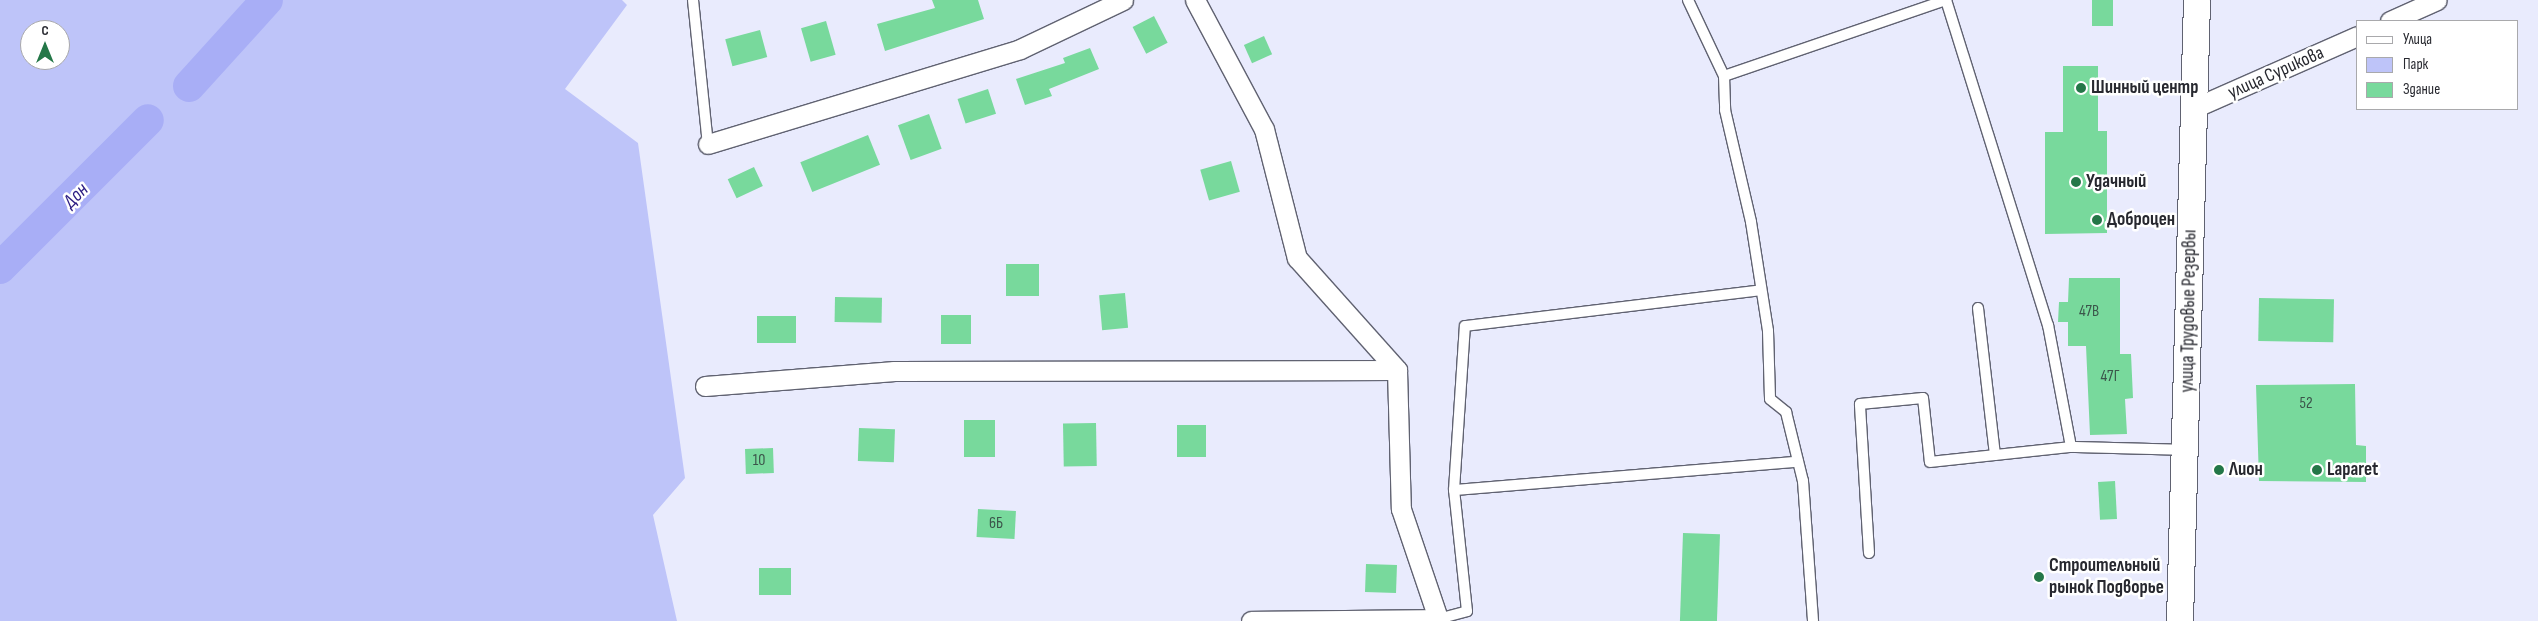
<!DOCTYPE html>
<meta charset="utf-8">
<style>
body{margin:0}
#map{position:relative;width:2538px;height:621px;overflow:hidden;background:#e9ebfd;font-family:"Sofia Sans Condensed",sans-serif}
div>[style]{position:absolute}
.green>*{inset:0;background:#bec4f9}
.river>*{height:32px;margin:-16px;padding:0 16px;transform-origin:16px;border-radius:16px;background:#a8aef6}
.building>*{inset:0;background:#78d99c;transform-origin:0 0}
.roads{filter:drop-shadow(1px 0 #606271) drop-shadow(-1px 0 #606271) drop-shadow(0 1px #606271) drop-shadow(0 -1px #606271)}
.lane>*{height:10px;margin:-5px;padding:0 5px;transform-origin:5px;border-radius:5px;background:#fff}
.street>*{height:19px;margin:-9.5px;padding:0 9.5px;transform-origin:9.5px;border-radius:9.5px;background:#fff}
.secondary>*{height:26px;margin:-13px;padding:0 13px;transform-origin:13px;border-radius:13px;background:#fff}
.dots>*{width:14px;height:14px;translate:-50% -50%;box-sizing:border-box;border:2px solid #fff;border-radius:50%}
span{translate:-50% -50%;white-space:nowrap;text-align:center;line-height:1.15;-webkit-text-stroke:5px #fff;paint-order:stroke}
.number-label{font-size:16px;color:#3b544a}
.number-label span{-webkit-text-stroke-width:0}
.street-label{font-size:19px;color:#27282f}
.poi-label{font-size:19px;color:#27282f;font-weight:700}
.left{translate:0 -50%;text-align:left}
.water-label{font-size:20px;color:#2b1c82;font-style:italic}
.legend{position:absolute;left:2356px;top:20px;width:162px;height:90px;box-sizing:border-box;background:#fff;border:1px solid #a9a9ac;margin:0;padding:6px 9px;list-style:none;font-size:15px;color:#27282f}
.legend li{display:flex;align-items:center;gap:10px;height:25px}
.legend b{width:25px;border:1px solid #a9a9ac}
.north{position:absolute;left:20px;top:20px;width:50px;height:50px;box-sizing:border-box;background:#fff;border:1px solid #a9a9ac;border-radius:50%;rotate:0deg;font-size:14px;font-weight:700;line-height:20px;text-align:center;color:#27282f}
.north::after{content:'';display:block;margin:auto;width:18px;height:22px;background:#247748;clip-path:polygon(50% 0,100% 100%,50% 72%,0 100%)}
</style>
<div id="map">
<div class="green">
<i style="clip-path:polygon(evenodd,0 0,622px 0,627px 5px,565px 89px,638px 143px,685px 478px,653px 515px,677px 621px,0 621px,0 0,30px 30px,60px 30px,60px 60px,30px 60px,30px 30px)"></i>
</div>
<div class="river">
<i style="left:189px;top:86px;width:116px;rotate:-47.8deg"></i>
<i style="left:0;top:268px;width:209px;rotate:-45deg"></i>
</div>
<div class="building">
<i style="clip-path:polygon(932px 0,978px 0,984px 19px,885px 51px,877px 24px,935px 8px)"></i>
<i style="left:2092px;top:0;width:21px;height:26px"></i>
<i style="left:1154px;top:16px;width:30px;height:24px;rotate:63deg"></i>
<i style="left:826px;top:21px;width:35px;height:26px;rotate:74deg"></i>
<i style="left:760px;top:30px;width:28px;height:36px;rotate:75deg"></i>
<i style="left:1264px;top:36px;width:20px;height:22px;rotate:66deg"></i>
<i style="clip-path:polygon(1090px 48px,1099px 69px,1049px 89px,1052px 96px,1025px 105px,1016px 79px,1065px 63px,1063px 58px)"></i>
<i style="clip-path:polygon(2063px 66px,2098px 66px,2098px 131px,2107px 131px,2107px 233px,2045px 234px,2045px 132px,2063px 132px)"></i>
<i style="left:988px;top:89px;width:26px;height:32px;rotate:72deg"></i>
<i style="left:929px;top:114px;width:37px;height:33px;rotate:70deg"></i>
<i style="left:868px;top:135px;width:32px;height:73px;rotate:68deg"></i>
<i style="left:1231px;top:161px;width:32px;height:32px;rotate:74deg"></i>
<i style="left:754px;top:167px;width:21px;height:29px;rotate:65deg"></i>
<i style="left:1006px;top:264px;width:33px;height:32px"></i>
<i style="clip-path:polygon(2069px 278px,2120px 278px,2120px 354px,2131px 354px,2133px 398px,2125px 399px,2127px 434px,2090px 435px,2086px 346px,2068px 346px,2068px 322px,2058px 322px,2059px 302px,2068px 302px)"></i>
<i style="left:1125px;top:293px;width:35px;height:26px;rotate:85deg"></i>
<i style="left:835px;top:297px;width:47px;height:25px;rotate:1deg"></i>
<i style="left:2259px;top:298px;width:75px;height:43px;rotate:1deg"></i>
<i style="left:941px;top:315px;width:30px;height:29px"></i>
<i style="left:757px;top:316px;width:39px;height:27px"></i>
<i style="clip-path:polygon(2355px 384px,2356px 445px,2366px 446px,2366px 482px,2259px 481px,2256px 385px)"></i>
<i style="left:964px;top:420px;width:31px;height:37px"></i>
<i style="left:1096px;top:423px;width:43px;height:33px;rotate:89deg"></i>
<i style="left:1177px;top:425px;width:29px;height:32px"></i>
<i style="left:859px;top:428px;width:36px;height:33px;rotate:2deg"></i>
<i style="left:773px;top:448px;width:25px;height:28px;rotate:88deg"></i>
<i style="left:2115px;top:481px;width:38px;height:17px;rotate:87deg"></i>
<i style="left:978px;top:509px;width:38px;height:28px;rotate:3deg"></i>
<i style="left:1683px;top:533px;width:37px;height:88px;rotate:2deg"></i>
<i style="left:1366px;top:564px;width:31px;height:28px;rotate:2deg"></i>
<i style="left:759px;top:568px;width:32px;height:27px"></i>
</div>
<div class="roads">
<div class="lane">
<i style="left:693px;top:0;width:145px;rotate:84.1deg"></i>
<i style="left:1688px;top:0;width:84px;rotate:64.7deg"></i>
<i style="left:1724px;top:76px;width:235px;rotate:-18.9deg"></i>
<i style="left:1946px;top:0;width:341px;rotate:72.6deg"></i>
<i style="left:2048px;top:325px;width:124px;rotate:79.3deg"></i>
<i style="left:2071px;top:447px;width:114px;rotate:1.5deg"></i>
<i style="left:1724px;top:76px;width:34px;rotate:88deg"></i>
<i style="left:1725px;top:110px;width:115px;rotate:76.9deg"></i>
<i style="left:1751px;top:222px;width:110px;rotate:81.1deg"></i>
<i style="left:1768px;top:331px;width:68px;rotate:88.3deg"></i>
<i style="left:1770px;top:399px;width:21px;rotate:39deg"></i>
<i style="left:1786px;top:412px;width:71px;rotate:76.2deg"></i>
<i style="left:1803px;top:481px;width:140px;rotate:85.9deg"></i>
<i style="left:1978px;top:308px;width:148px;rotate:83.4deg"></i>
<i style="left:1454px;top:490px;width:164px;rotate:-86.2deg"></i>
<i style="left:1465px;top:326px;width:298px;rotate:-6.9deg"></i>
<i style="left:1869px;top:553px;width:149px;rotate:-93.5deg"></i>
<i style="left:1860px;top:404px;width:63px;rotate:-5.4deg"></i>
<i style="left:1923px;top:398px;width:64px;rotate:83.8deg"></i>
<i style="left:1930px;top:462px;width:142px;rotate:-6.1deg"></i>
<i style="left:1438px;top:619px;width:30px;rotate:-15deg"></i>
<i style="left:1467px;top:611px;width:122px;rotate:-96.1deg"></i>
<i style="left:1454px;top:490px;width:345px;rotate:-4.7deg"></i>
</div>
<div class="street">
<i style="left:1195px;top:0;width:146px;rotate:61.9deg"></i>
<i style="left:1264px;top:129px;width:133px;rotate:75.7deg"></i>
<i style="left:1297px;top:258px;width:150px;rotate:48.2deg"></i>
<i style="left:1397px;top:370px;width:139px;rotate:88.4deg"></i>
<i style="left:1401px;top:509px;width:118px;rotate:71.3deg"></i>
<i style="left:2390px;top:21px;width:51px;rotate:-24.1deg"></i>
<i style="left:2194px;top:108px;width:178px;rotate:-23.8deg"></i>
<i style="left:708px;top:144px;width:326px;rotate:-16.9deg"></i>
<i style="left:1020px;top:49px;width:114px;rotate:-25.4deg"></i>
<i style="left:705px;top:386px;width:190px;rotate:-4.5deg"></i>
<i style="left:894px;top:371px;width:503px;rotate:-0.11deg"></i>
<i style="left:1251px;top:621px;width:187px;rotate:-0.6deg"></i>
</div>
<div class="secondary">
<i style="left:2180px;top:621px;width:621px;rotate:-88.43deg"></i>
</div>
</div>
<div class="dots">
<i style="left:2081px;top:88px;background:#247748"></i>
<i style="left:2076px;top:182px;background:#247748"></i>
<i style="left:2097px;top:220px;background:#247748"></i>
<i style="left:2219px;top:470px;background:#247748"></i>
<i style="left:2317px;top:470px;background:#247748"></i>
<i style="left:2039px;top:577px;background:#247748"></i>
</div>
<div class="number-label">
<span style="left:2089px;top:312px">47В</span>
<span style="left:2110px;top:377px">47Г</span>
<span style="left:2306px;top:404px">52</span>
<span style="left:759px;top:461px">10</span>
<span style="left:996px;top:524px">6Б</span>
</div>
<div class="street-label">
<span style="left:2276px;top:73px;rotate:-24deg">улица Сурикова</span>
<span style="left:2189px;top:311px;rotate:-89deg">улица Трудовые Резервы</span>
</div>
<div class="poi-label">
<span class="left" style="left:2091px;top:88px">Шинный центр</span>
<span class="left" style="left:2086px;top:182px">Удачный</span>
<span class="left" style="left:2107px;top:220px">Доброцен</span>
<span class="left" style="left:2229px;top:470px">Лион</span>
<span class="left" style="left:2327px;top:470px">Laparet</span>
<span class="left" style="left:2049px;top:577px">Строительный<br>рынок Подворье</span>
</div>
<div class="water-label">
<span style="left:76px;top:196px;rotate:-45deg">Дон</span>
</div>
<ul class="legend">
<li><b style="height:6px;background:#fff"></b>Улица</li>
<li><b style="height:14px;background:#bec4f9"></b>Парк</li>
<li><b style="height:14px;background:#78d99c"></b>Здание</li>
</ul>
<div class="north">С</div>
</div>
